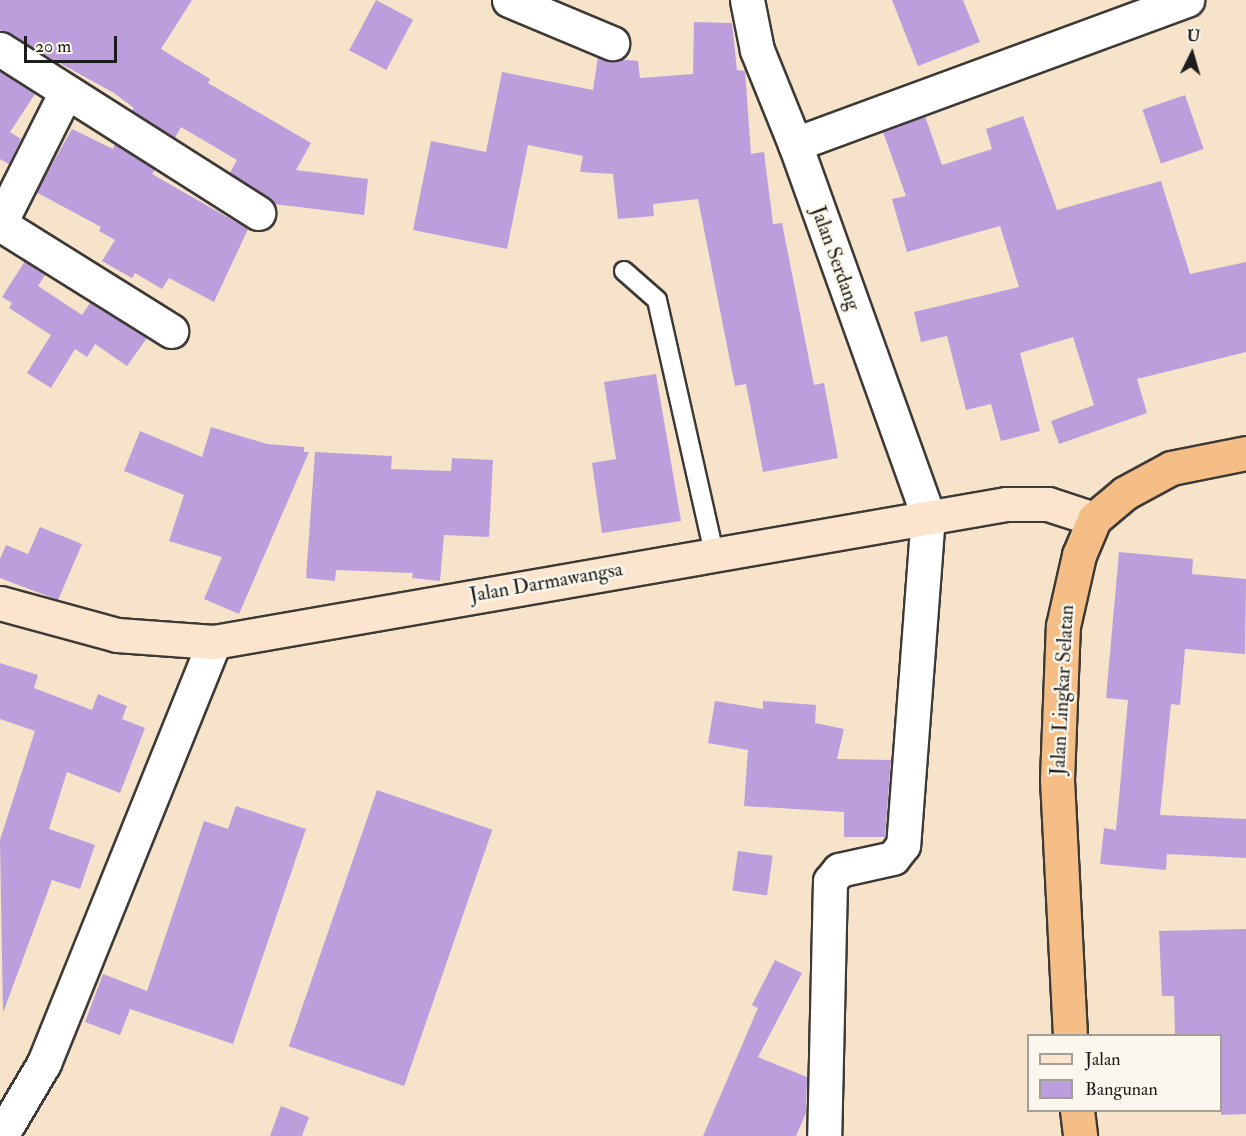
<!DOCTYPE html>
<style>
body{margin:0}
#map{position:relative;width:1246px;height:1136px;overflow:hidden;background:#f6e3ca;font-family:"IM FELL Double Pica",serif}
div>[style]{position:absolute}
.building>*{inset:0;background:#bc9edd;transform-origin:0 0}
.roads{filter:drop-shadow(2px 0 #3d3a36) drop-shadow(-2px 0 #3d3a36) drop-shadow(0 2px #3d3a36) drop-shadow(0 -2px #3d3a36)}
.service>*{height:18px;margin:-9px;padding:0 9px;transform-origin:9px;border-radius:9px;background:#fff}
.minor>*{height:33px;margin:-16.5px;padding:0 16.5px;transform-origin:16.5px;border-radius:16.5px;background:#fff}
.secondary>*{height:33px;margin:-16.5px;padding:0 16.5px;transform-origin:16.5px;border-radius:16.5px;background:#fbe5cf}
.trunk>*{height:33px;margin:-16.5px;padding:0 16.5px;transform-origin:16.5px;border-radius:16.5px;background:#f6be87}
span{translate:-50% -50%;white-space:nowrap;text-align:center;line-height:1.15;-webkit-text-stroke:5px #fbf7ec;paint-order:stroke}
.street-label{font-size:20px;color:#1c1c1c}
.legend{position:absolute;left:1027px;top:1034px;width:195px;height:78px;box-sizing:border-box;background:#fbf7ec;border:2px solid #a29f99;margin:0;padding:8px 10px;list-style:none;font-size:18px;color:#1c1c1c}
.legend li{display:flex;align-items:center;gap:12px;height:30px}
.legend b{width:30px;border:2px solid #a29f99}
.north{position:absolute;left:1162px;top:24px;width:60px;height:60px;-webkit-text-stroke:4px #fbf7ec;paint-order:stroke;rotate:5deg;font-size:16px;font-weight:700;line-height:24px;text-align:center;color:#1c1c1c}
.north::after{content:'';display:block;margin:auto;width:21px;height:27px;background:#1c1c1c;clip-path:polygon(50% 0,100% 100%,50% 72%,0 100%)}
.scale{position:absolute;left:24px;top:36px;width:93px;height:27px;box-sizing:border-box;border:3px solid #1c1c1c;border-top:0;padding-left:8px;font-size:18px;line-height:21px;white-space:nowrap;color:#1c1c1c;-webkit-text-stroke:4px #fbf7ec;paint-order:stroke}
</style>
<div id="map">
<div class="building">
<i style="clip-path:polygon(0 0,192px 0,161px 49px,210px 79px,208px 83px,311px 143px,296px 170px,368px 179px,364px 215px,274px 204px,230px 173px,237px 160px,181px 127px,175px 138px,132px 111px,134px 108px,114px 93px,0 30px)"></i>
<i style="left:376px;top:0;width:42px;height:57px;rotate:28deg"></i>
<i style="clip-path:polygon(892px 0,963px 0,980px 42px,918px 66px)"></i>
<i style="clip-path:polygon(694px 22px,732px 23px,737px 70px,745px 71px,751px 154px,764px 152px,773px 224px,782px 223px,814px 385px,824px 383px,838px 458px,763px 472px,746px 384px,735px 386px,698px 199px,653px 204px,654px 216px,618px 219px,613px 174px,580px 172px,583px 156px,528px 145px,507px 249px,413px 230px,431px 141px,486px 152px,502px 72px,593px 90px,598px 57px,638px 61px,640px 78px,693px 74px)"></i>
<i style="clip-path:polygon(0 71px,35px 94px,10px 132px,21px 139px,9px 164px,0 159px)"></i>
<i style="left:1185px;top:95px;width:57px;height:45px;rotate:71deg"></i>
<i style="clip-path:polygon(925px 116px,942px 165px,992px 149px,986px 129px,1023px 116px,1057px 210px,1161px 181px,1190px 274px,1246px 262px,1246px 352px,1137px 379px,1147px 413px,1059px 444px,1051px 421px,1094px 405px,1073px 337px,1020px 353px,1040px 431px,1001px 441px,991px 404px,966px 410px,947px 336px,921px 342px,914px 312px,1019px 287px,1000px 226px,907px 252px,892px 199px,906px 196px,883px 132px)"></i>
<i style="clip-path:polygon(72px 129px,113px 149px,115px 144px,155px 170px,152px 174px,248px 229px,214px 302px,169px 278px,162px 289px,135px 273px,132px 278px,102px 261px,115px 240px,99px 231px,101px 227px,36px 192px)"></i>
<i style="clip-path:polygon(25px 261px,45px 275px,38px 286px,82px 315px,90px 303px,147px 338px,127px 366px,95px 344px,87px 357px,75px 349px,51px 388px,27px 373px,51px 335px,9px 308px,12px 303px,2px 297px)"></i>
<i style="clip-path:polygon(656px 374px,681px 521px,602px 533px,592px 463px,616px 459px,604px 382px)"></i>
<i style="clip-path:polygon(211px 427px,267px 444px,304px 447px,304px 452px,309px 452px,239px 614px,204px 599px,222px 557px,169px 541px,184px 495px,124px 471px,140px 431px,202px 457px)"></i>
<i style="clip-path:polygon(315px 452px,392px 456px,391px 469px,451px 471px,452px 458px,493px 460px,489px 537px,444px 535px,440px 581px,412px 578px,413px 573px,336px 570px,335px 581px,306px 578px)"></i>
<i style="clip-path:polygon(40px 527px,82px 544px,58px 600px,0 578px,0 559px,6px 545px,28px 554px)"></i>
<i style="clip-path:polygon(1119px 552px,1193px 559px,1192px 574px,1246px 579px,1245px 654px,1185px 649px,1180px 705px,1171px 704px,1160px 815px,1246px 819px,1246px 858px,1167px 854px,1166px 870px,1100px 864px,1104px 828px,1116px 830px,1128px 700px,1106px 698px)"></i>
<i style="clip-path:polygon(0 663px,38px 675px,34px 688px,92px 710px,98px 694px,127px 706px,122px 719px,145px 728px,120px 793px,67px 772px,49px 829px,95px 845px,80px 889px,52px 880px,3px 1013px,0 840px,35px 731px,0 719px)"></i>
<i style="clip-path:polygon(715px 701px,763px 709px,763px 701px,816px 705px,815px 723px,844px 729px,837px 759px,891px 760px,885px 837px,844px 837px,844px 812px,744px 806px,748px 750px,708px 743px)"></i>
<i style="left:377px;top:790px;width:122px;height:271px;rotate:19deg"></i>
<i style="clip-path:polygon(236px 806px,306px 829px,233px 1044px,130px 1009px,120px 1035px,85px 1022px,103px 974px,147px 991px,204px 821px,228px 829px)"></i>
<i style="left:738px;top:851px;width:35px;height:40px;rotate:8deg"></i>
<i style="clip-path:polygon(1246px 929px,1246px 1114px,1221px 1115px,1221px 1035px,1175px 1035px,1174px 996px,1162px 996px,1159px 931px)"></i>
<i style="clip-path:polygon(775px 960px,802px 973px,758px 1057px,807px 1077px,806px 1113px,796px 1136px,703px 1136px,758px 1008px,752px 1005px)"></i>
<i style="clip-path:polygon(281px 1106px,309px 1117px,302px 1136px,270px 1136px)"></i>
</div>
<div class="roads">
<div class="service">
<i style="left:624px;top:271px;width:44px;rotate:41.3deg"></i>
<i style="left:657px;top:300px;width:258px;rotate:77.3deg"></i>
</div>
<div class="minor">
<i style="left:509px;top:0;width:112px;rotate:22.7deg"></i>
<i style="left:747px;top:0;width:51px;rotate:78.7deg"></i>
<i style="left:757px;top:50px;width:101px;rotate:68deg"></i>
<i style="left:795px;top:144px;width:394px;rotate:70.3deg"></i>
<i style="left:928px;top:515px;width:331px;rotate:94.3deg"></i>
<i style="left:903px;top:845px;width:16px;rotate:128deg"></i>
<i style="left:893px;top:858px;width:55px;rotate:167.5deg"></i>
<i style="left:839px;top:870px;width:14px;rotate:129deg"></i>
<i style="left:830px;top:881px;width:255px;rotate:91.3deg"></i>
<i style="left:0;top:49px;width:306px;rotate:32.4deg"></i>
<i style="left:795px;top:144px;width:418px;rotate:-20.2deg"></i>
<i style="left:0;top:223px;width:144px;rotate:-63.3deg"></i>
<i style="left:0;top:224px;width:202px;rotate:32deg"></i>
<i style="left:1px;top:1136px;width:85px;rotate:-59.5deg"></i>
<i style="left:44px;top:1063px;width:454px;rotate:-68deg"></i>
</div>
<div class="secondary">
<i style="left:0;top:603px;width:121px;rotate:15.3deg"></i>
<i style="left:117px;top:635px;width:97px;rotate:4.1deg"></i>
<i style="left:214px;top:642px;width:804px;rotate:-9.88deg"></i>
<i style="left:1006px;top:504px;width:42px"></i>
<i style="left:1048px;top:504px;width:48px;rotate:18.1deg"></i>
</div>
<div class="trunk">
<i style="left:1070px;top:1036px;width:257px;rotate:-92.9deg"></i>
<i style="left:1057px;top:779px;width:153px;rotate:-87.8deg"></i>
<i style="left:1063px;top:626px;width:73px;rotate:-77.3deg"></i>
<i style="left:1079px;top:555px;width:39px;rotate:-67deg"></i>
<i style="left:1094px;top:519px;width:40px;rotate:-40deg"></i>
<i style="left:1125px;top:493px;width:52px;rotate:-28.5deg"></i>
<i style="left:1171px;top:468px;width:76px;rotate:-11.3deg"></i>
<i style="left:1077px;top:1110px;width:26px;rotate:83deg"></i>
</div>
</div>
<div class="street-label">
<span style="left:836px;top:258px;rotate:70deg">Jalan Serdang</span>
<span style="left:546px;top:582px;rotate:-10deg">Jalan Darmawangsa</span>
<span style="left:1062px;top:690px;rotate:-87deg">Jalan Lingkar Selatan</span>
</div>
<ul class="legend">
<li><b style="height:8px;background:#fbe5cf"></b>Jalan</li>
<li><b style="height:16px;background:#bc9edd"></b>Bangunan</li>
</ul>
<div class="north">U</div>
<div class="scale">20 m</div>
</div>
